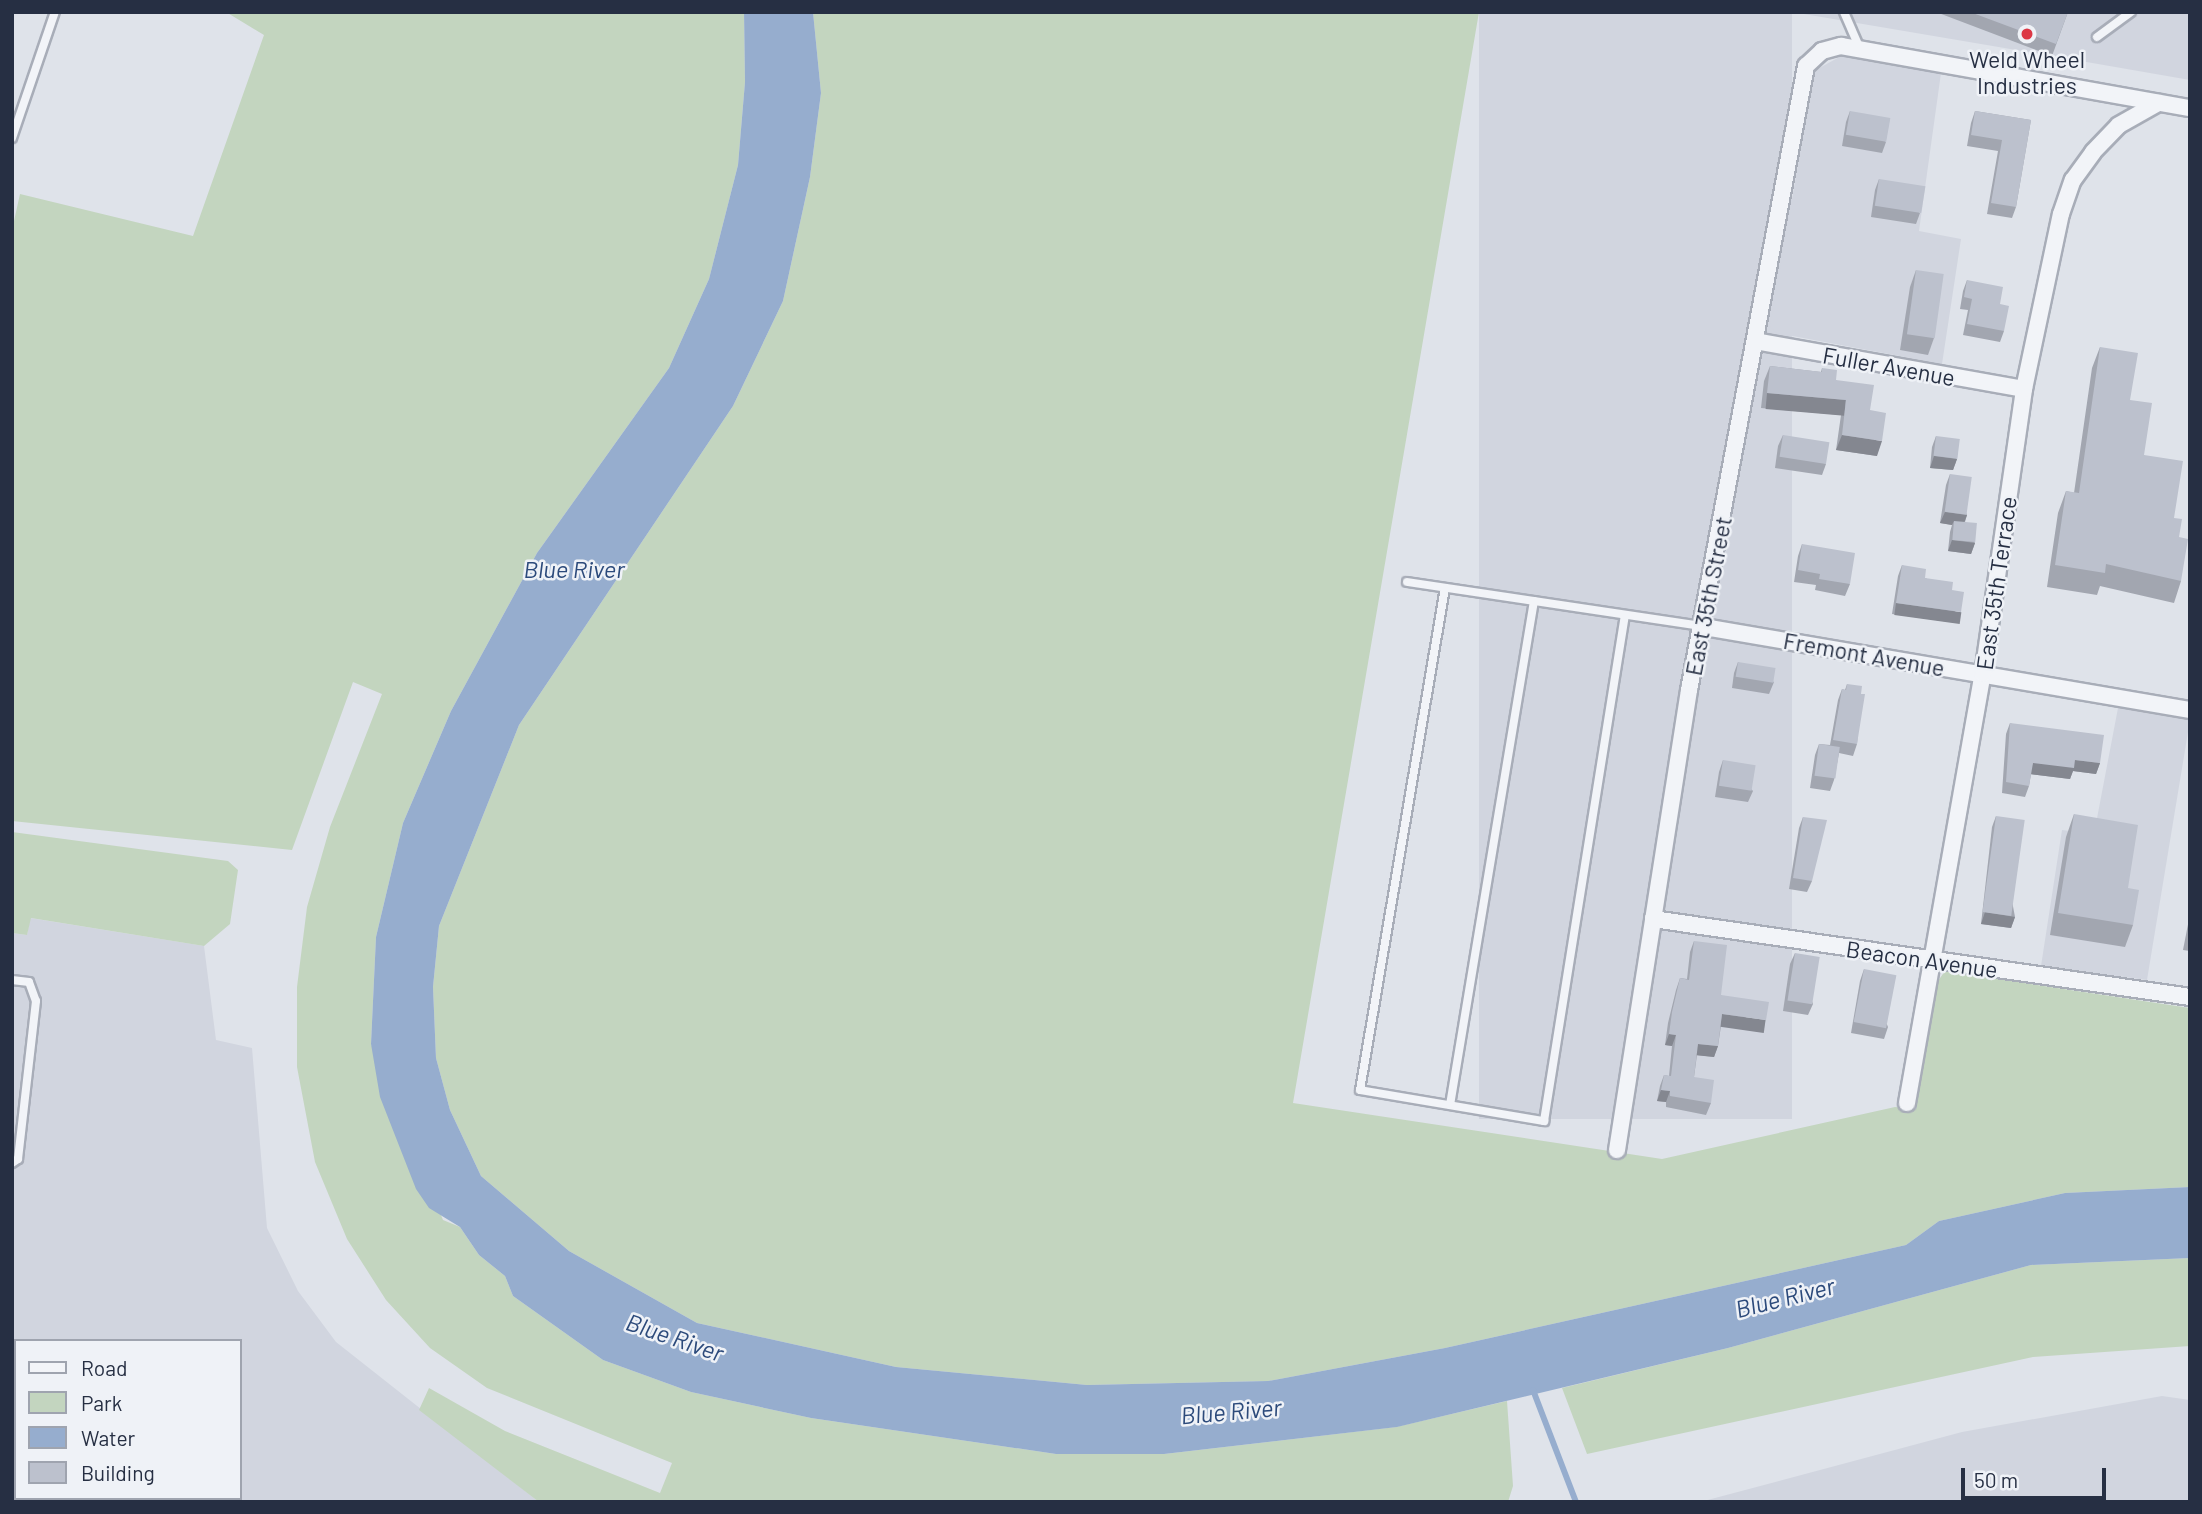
<!DOCTYPE html>
<style>
body{margin:0}
#map{position:relative;width:2202px;height:1514px;overflow:hidden;background:#dfe3ea;font-family:Barlow,sans-serif}
div>[style]{position:absolute}
.built>*{inset:0;background:#d1d5df;transform-origin:0 0}
.green>*{inset:0;background:#c3d5bf}
.water>*{inset:0;background:#96adce}
.stream>*{height:6px;margin:-3px;padding:0 3px;transform-origin:3px;border-radius:3px;background:#96adce}
.roads{filter:drop-shadow(2px 0 #a8adb8) drop-shadow(-2px 0 #a8adb8) drop-shadow(0 2px #a8adb8) drop-shadow(0 -2px #a8adb8)}
.lane>*{height:8px;margin:-4px;padding:0 4px;transform-origin:4px;border-radius:4px;background:#f2f4f8}
.street>*{height:16px;margin:-8px;padding:0 8px;transform-origin:8px;border-radius:8px;background:#f2f4f8}
.wall>*{inset:0;background:#a2a6b0}
.shaded-wall>*{inset:0;background:#848790;transform-origin:0 0}
.building>*{inset:0;background:#bcc1cd;transform-origin:0 0}
.dots>*{width:19px;height:19px;translate:-50% -50%;box-sizing:border-box;border:4px solid #eff2f7;border-radius:50%}
span{translate:-50% -50%;white-space:nowrap;text-align:center;line-height:1.15;-webkit-text-stroke:5px #eff2f7;paint-order:stroke}
.poi-label{font-size:23px;color:#262f43}
.street-label{font-size:23px;color:#262f43}
.water-label{font-size:24px;color:#2c4a7b;font-style:italic}
.frame{position:absolute;inset:0;border:14px solid #262f43;pointer-events:none}
.legend{position:absolute;left:14px;top:1339px;width:228px;height:161px;box-sizing:border-box;background:#eff2f7;border:2px solid #9fa4af;margin:0;padding:9px 12px;list-style:none;font-size:21px;color:#262f43}
.legend li{display:flex;align-items:center;gap:14px;height:35px}
.legend b{width:35px;border:2px solid #9fa4af}
.scale{position:absolute;left:1961px;top:1468px;width:145px;height:32px;box-sizing:border-box;border:4px solid #262f43;border-top:0;padding-left:9px;font-size:21px;line-height:24px;white-space:nowrap;color:#262f43;-webkit-text-stroke:5px #eff2f7;paint-order:stroke}
</style>
<div id="map">
<div class="built">
<i style="left:1479px;top:12px;width:313px;height:1107px"></i>
<i style="clip-path:polygon(1792px 12px,2190px 12px,2190px 80px,2052px 56px)"></i>
<i style="clip-path:polygon(1843px 55px,1941px 73px,1919px 231px,1961px 239px,1942px 364px,1777px 333px,1770px 327px,1814px 71px)"></i>
<i style="clip-path:polygon(2118px 708px,2190px 720px,2147px 980px,2041px 966px,2062px 830px,2094px 834px)"></i>
<i style="clip-path:polygon(evenodd,30px 918px,204px 946px,216px 1040px,252px 1048px,267px 1228px,298px 1291px,336px 1342px,539px 1502px,12px 1502px,12px 933px,27px 935px,30px 918px,16px 1341px,240px 1341px,240px 1498px,16px 1498px,16px 1341px)"></i>
<i style="clip-path:polygon(2162px 1396px,2190px 1400px,2190px 1502px,1700px 1502px,1962px 1432px)"></i>
</div>
<div class="green">
<i style="clip-path:polygon(226px 12px,744px 12px,745px 82px,738px 165px,709px 279px,669px 368px,537px 553px,451px 711px,403px 823px,376px 937px,371px 1044px,443px 1220px,460px 1227px,479px 1255px,505px 1276px,513px 1296px,603px 1360px,691px 1392px,811px 1418px,1056px 1454px,1164px 1454px,1396px 1427px,1507px 1401px,1513px 1486px,1508px 1502px,539px 1502px,419px 1410px,429px 1388px,505px 1431px,660px 1493px,672px 1463px,487px 1388px,430px 1348px,386px 1300px,347px 1239px,315px 1162px,297px 1067px,297px 987px,307px 907px,330px 827px,382px 694px,353px 682px,292px 850px,12px 821px,12px 230px,20px 194px,193px 236px,264px 35px)"></i>
<i style="clip-path:polygon(813px 12px,1479px 12px,1293px 1103px,1662px 1159px,1895px 1107px,1916px 1109px,1938px 981px,1945px 971px,2190px 1008px,2190px 1187px,2065px 1193px,1939px 1221px,1906px 1245px,1445px 1348px,1268px 1381px,1087px 1385px,896px 1367px,697px 1323px,569px 1251px,481px 1176px,450px 1110px,436px 1058px,433px 987px,439px 926px,519px 725px,733px 406px,783px 301px,810px 177px,821px 93px)"></i>
<i style="clip-path:polygon(12px 832px,228px 861px,238px 870px,230px 924px,204px 946px,31px 918px,27px 935px,12px 933px)"></i>
<i style="clip-path:polygon(2190px 1258px,2190px 1346px,2033px 1357px,1587px 1454px,1562px 1388px,1728px 1348px,2031px 1265px)"></i>
</div>
<div class="water">
<i style="clip-path:polygon(744px 12px,813px 12px,821px 93px,810px 177px,783px 301px,733px 406px,519px 725px,439px 926px,433px 987px,436px 1058px,450px 1110px,481px 1176px,569px 1251px,697px 1323px,896px 1367px,1087px 1385px,1268px 1381px,1445px 1348px,1906px 1245px,1939px 1221px,2065px 1193px,2190px 1187px,2190px 1258px,2031px 1265px,1728px 1348px,1397px 1427px,1164px 1454px,1056px 1454px,811px 1418px,691px 1392px,603px 1360px,513px 1296px,505px 1276px,479px 1255px,460px 1227px,429px 1208px,416px 1189px,380px 1097px,371px 1044px,376px 937px,403px 823px,451px 711px,537px 553px,669px 368px,709px 279px,738px 165px,745px 82px)"></i>
</div>
<div class="stream">
<i style="left:1533px;top:1390px;width:120px;rotate:69deg"></i>
</div>
<div class="roads">
<div class="lane">
<i style="left:1844px;top:12px;width:40px;rotate:66.6deg"></i>
<i style="left:2097px;top:37px;width:42px;rotate:-36.3deg"></i>
<i style="left:12px;top:138px;width:133px;rotate:-71.2deg"></i>
<i style="left:1407px;top:582px;width:297px;rotate:8.5deg"></i>
<i style="left:1445px;top:588px;width:509px;rotate:99.61deg"></i>
<i style="left:1360px;top:1090px;width:187px;rotate:9.6deg"></i>
<i style="left:1544px;top:1121px;width:512px;rotate:-80.91deg"></i>
<i style="left:12px;top:980px;width:17px;rotate:7deg"></i>
<i style="left:29px;top:982px;width:20px;rotate:70deg"></i>
<i style="left:36px;top:1001px;width:159px;rotate:96.5deg"></i>
<i style="left:18px;top:1159px;width:7px;rotate:146deg"></i>
<i style="left:1450px;top:1105px;width:511px;rotate:-80.54deg"></i>
</div>
<div class="street">
<i style="left:1755px;top:341px;width:273px;rotate:10.1deg"></i>
<i style="left:1704px;top:627px;width:493px;rotate:9.7deg"></i>
<i style="left:1653px;top:919px;width:543px;rotate:8.26deg"></i>
<i style="left:1907px;top:1103px;width:436px;rotate:-80deg"></i>
<i style="left:1983px;top:674px;width:288px;rotate:-81.8deg"></i>
<i style="left:2024px;top:389px;width:179px;rotate:-78.1deg"></i>
<i style="left:2061px;top:214px;width:36px;rotate:-71deg"></i>
<i style="left:2073px;top:180px;width:34px;rotate:-54deg"></i>
<i style="left:2093px;top:152px;width:37px;rotate:-46deg"></i>
<i style="left:2119px;top:125px;width:45px;rotate:-29.4deg"></i>
<i style="left:1617px;top:1150px;width:466px;rotate:-81.1deg"></i>
<i style="left:1689px;top:690px;width:635px;rotate:-79.38deg"></i>
<i style="left:1806px;top:66px;width:22px;rotate:-43deg"></i>
<i style="left:1822px;top:51px;width:20px;rotate:-15deg"></i>
<i style="left:1841px;top:46px;width:354px;rotate:10.1deg"></i>
</div>
</div>
<div class="wall">
<i style="clip-path:polygon(1936px 12px,2068px 12px,2052px 56px)"></i>
<i style="clip-path:polygon(1850px 111px,1886px 142px,1882px 153px,1842px 146px,1846px 122px)"></i>
<i style="clip-path:polygon(1975px 111px,2031px 120px,2016px 207px,2012px 218px,1987px 214px,1998px 151px,1967px 146px,1971px 123px)"></i>
<i style="clip-path:polygon(1879px 179px,1920px 213px,1916px 224px,1871px 217px,1875px 190px)"></i>
<i style="clip-path:polygon(1916px 270px,1934px 338px,1928px 355px,1900px 350px,1910px 287px)"></i>
<i style="clip-path:polygon(1967px 280px,2000px 304px,2004px 331px,2000px 342px,1963px 335px,1968px 310px,1960px 309px,1963px 291px)"></i>
<i style="clip-path:polygon(2100px 347px,2130px 400px,2144px 455px,2174px 518px,2179px 537px,2181px 581px,2174px 603px,2100px 586px,2097px 595px,2047px 587px,2058px 513px,2066px 491px,2074px 493px,2092px 368px)"></i>
<i style="clip-path:polygon(1770px 366px,1821px 372px,1822px 368px,1870px 410px,1877px 456px,1836px 450px,1841px 415px,1761px 408px,1764px 381px)"></i>
<i style="clip-path:polygon(1783px 435px,1826px 464px,1822px 475px,1775px 468px,1778px 446px)"></i>
<i style="clip-path:polygon(1936px 436px,1957px 459px,1953px 470px,1930px 468px,1932px 447px)"></i>
<i style="clip-path:polygon(1950px 474px,1967px 515px,1965px 522px,1975px 543px,1971px 554px,1948px 551px,1950px 532px,1952px 525px,1940px 523px,1946px 485px)"></i>
<i style="clip-path:polygon(1802px 544px,1850px 584px,1845px 596px,1815px 590px,1816px 585px,1794px 582px,1798px 556px)"></i>
<i style="clip-path:polygon(1902px 565px,1925px 578px,1952px 590px,1957px 623px,1892px 614px,1898px 576px)"></i>
<i style="clip-path:polygon(1738px 662px,1774px 682px,1769px 694px,1732px 688px,1734px 673px)"></i>
<i style="clip-path:polygon(1847px 684px,1861px 694px,1857px 744px,1853px 756px,1839px 753px,1834px 780px,1830px 791px,1810px 788px,1815px 755px,1819px 744px,1830px 745px,1838px 700px,1842px 689px,1845px 690px)"></i>
<i style="clip-path:polygon(2010px 723px,2100px 763px,2096px 774px,2073px 771px,2070px 779px,2031px 774px,2029px 786px,2025px 797px,2002px 793px,2006px 734px)"></i>
<i style="clip-path:polygon(1723px 760px,1753px 791px,1748px 802px,1715px 797px,1719px 772px)"></i>
<i style="clip-path:polygon(2074px 814px,2128px 888px,2133px 925px,2125px 947px,2050px 935px,2066px 837px)"></i>
<i style="clip-path:polygon(1996px 816px,2015px 917px,2011px 928px,1981px 924px,1992px 827px)"></i>
<i style="clip-path:polygon(1803px 817px,1812px 881px,1807px 892px,1789px 889px,1799px 828px)"></i>
<i style="clip-path:polygon(2190px 914px,2190px 951px,2183px 950px)"></i>
<i style="clip-path:polygon(1694px 941px,1721px 995px,1762px 1032px,1721px 1026px,1718px 1046px,1714px 1057px,1697px 1055px,1694px 1077px,1711px 1103px,1706px 1115px,1666px 1107px,1666px 1102px,1657px 1101px,1660px 1086px,1664px 1075px,1669px 1076px,1672px 1046px,1665px 1045px,1668px 1023px,1676px 990px,1680px 978px,1687px 979px,1690px 952px)"></i>
<i style="clip-path:polygon(1795px 953px,1813px 1004px,1808px 1015px,1783px 1011px,1790px 964px)"></i>
<i style="clip-path:polygon(1864px 969px,1888px 1027px,1884px 1039px,1851px 1033px,1860px 981px)"></i>
</div>
<div class="shaded-wall">
<i style="left:1767px;top:393px;width:79px;height:16px;rotate:5deg"></i>
<i style="clip-path:polygon(1842px 435px,1882px 441px,1877px 456px,1836px 450px)"></i>
<i style="clip-path:polygon(1934px 456px,1957px 459px,1953px 470px,1930px 468px)"></i>
<i style="clip-path:polygon(1945px 512px,1967px 515px,1963px 526px,1954px 521px,1952px 525px,1940px 523px)"></i>
<i style="clip-path:polygon(1952px 540px,1975px 543px,1971px 554px,1948px 551px)"></i>
<i style="left:1896px;top:603px;width:66px;height:12px;rotate:8deg"></i>
<i style="clip-path:polygon(2075px 760px,2100px 763px,2096px 774px,2073px 771px,2070px 779px,2029px 774px,2033px 763px)"></i>
<i style="clip-path:polygon(1985px 912px,2015px 917px,2011px 928px,1981px 924px)"></i>
<i style="left:1722px;top:1014px;width:44px;height:13px;rotate:8deg"></i>
<i style="clip-path:polygon(1669px 1034px,1676px 1035px,1672px 1046px,1665px 1045px)"></i>
<i style="clip-path:polygon(1698px 1044px,1718px 1046px,1714px 1057px,1694px 1055px)"></i>
<i style="clip-path:polygon(1661px 1090px,1670px 1091px,1666px 1102px,1657px 1101px)"></i>
</div>
<div class="building">
<i style="clip-path:polygon(1970px 12px,2068px 12px,2056px 44px)"></i>
<i style="left:1850px;top:111px;width:41px;height:24px;rotate:10deg"></i>
<i style="clip-path:polygon(1975px 111px,2031px 120px,2016px 207px,1991px 203px,2002px 140px,1971px 135px)"></i>
<i style="left:1879px;top:179px;width:47px;height:27px;rotate:9deg"></i>
<i style="left:1916px;top:270px;width:28px;height:65px;rotate:8deg"></i>
<i style="clip-path:polygon(1967px 280px,2003px 287px,2000px 304px,2009px 306px,2004px 331px,1967px 324px,1972px 299px,1964px 297px)"></i>
<i style="clip-path:polygon(2100px 347px,2138px 353px,2130px 400px,2152px 403px,2144px 455px,2183px 461px,2174px 518px,2182px 519px,2179px 537px,2188px 539px,2181px 581px,2106px 564px,2105px 573px,2055px 565px,2066px 491px,2079px 493px)"></i>
<i style="clip-path:polygon(1770px 366px,1822px 372px,1822px 368px,1837px 370px,1836px 380px,1874px 385px,1870px 410px,1886px 413px,1882px 441px,1842px 435px,1846px 400px,1767px 393px)"></i>
<i style="left:1783px;top:435px;width:47px;height:22px;rotate:9deg"></i>
<i style="left:1936px;top:436px;width:24px;height:20px;rotate:7deg"></i>
<i style="left:1950px;top:474px;width:22px;height:38px;rotate:8deg"></i>
<i style="left:1954px;top:521px;width:23px;height:19px;rotate:5deg"></i>
<i style="clip-path:polygon(1802px 544px,1855px 553px,1850px 584px,1819px 579px,1820px 574px,1798px 570px)"></i>
<i style="clip-path:polygon(1902px 565px,1926px 569px,1925px 578px,1953px 582px,1952px 590px,1964px 592px,1961px 612px,1896px 603px)"></i>
<i style="left:1738px;top:662px;width:38px;height:15px;rotate:9deg"></i>
<i style="clip-path:polygon(1847px 684px,1862px 686px,1861px 694px,1865px 694px,1857px 744px,1833px 740px,1842px 689px,1846px 690px)"></i>
<i style="clip-path:polygon(2010px 723px,2104px 735px,2100px 763px,2075px 760px,2074px 768px,2033px 763px,2029px 786px,2006px 782px)"></i>
<i style="left:1819px;top:744px;width:21px;height:32px;rotate:8deg"></i>
<i style="left:1723px;top:760px;width:33px;height:26px;rotate:9deg"></i>
<i style="clip-path:polygon(2074px 814px,2138px 825px,2128px 888px,2139px 890px,2133px 925px,2058px 913px)"></i>
<i style="left:1996px;top:816px;width:29px;height:97px;rotate:8deg"></i>
<i style="clip-path:polygon(1803px 817px,1827px 820px,1812px 881px,1793px 878px)"></i>
<i style="clip-path:polygon(1694px 941px,1727px 945px,1721px 995px,1769px 1002px,1766px 1020px,1722px 1014px,1718px 1046px,1698px 1044px,1694px 1077px,1714px 1080px,1711px 1103px,1670px 1096px,1670px 1091px,1661px 1090px,1664px 1075px,1671px 1076px,1676px 1035px,1669px 1034px,1672px 1012px,1680px 978px,1689px 980px)"></i>
<i style="left:1795px;top:953px;width:25px;height:48px;rotate:9deg"></i>
<i style="left:1864px;top:969px;width:33px;height:54px;rotate:11deg"></i>
</div>
<div class="dots">
<i style="left:2027px;top:34px;background:#dc3745"></i>
</div>
<div class="poi-label">
<span style="left:2027px;top:72px">Weld Wheel<br>Industries</span>
</div>
<div class="street-label">
<span style="left:1889px;top:366px;rotate:10deg">Fuller Avenue</span>
<span style="left:1996px;top:583px;rotate:-82deg">East 35th Terrace</span>
<span style="left:1708px;top:596px;rotate:-79deg">East 35th Street</span>
<span style="left:1864px;top:654px;rotate:10deg">Fremont Avenue</span>
<span style="left:1922px;top:959px;rotate:8deg">Beacon Avenue</span>
</div>
<div class="water-label">
<span style="left:574px;top:569px">Blue River</span>
<span style="left:1785px;top:1297px;rotate:-14deg">Blue River</span>
<span style="left:675px;top:1337px;rotate:19deg">Blue River</span>
<span style="left:1231px;top:1411px;rotate:-5deg">Blue River</span>
</div>
<div class="frame"></div>
<ul class="legend">
<li><b style="height:9px;background:#f2f4f8"></b>Road</li>
<li><b style="height:19px;background:#c3d5bf"></b>Park</li>
<li><b style="height:19px;background:#96adce"></b>Water</li>
<li><b style="height:19px;background:#bcc1cd"></b>Building</li>
</ul>
<div class="scale">50 m</div>
</div>
